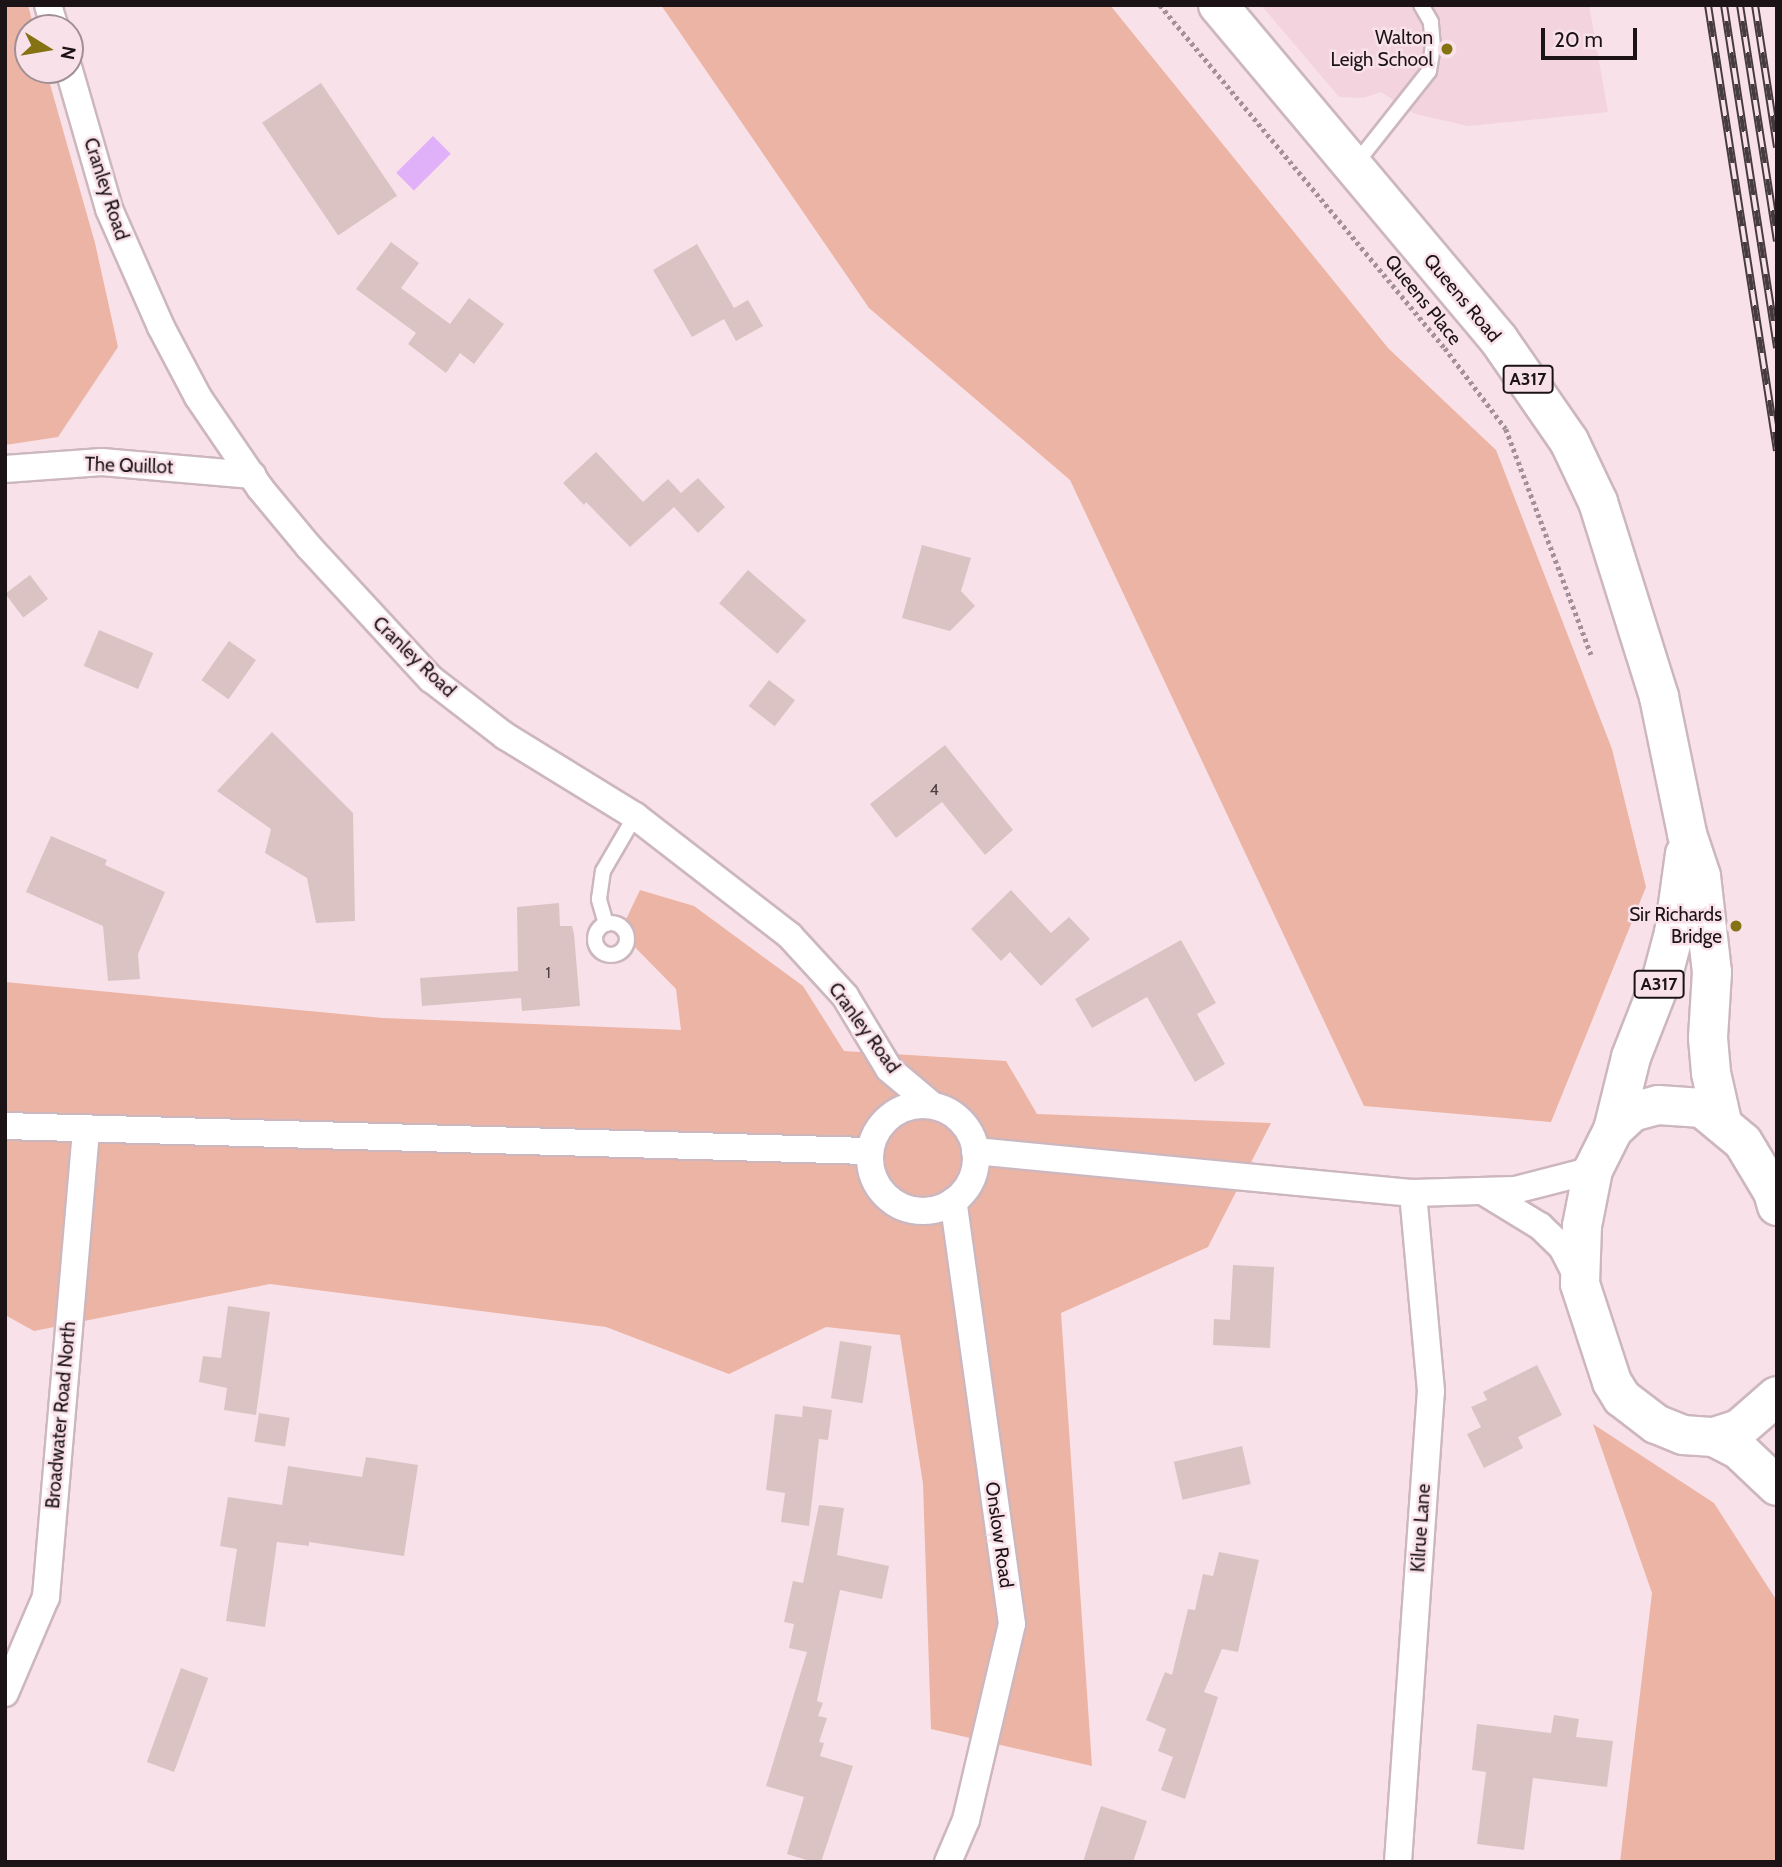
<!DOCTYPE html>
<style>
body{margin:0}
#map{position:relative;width:1782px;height:1867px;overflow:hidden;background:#f9e1e9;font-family:Cabin,sans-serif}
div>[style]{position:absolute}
.built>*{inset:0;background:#f2d3de}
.green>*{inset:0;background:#ecb4a4}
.water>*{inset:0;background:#e0b0f9;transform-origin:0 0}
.building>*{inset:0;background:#dbc3c4;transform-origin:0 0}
.path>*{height:4.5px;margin-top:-2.25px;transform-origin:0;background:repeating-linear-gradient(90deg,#a39197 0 3.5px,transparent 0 7px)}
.roads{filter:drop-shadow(2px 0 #cdb7bf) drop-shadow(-2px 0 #cdb7bf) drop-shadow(0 2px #cdb7bf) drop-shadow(0 -2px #cdb7bf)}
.service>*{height:14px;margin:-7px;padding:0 7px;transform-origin:7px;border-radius:7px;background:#fff}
.service>.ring{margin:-7px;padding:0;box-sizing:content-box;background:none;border:14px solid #fff;border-radius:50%}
.minor>*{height:26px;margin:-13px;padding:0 13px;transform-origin:13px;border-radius:13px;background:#fff}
.minor>.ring{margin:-13px;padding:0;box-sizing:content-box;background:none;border:26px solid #fff;border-radius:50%}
.primary>*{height:38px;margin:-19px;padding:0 19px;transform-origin:19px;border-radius:19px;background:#fff}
.rail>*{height:8px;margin-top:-4px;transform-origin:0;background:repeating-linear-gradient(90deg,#f9e1e9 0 16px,#463b3f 0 32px);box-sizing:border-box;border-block:2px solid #463b3f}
.dots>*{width:19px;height:19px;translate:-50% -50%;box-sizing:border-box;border:4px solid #f9e1e9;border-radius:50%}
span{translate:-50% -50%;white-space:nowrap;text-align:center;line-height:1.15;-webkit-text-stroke:5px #f9e1e9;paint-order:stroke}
.number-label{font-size:16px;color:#4b3f42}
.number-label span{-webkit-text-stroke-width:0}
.shield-label span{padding:2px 5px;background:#f9e1e9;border:2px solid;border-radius:5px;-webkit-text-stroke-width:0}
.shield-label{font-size:18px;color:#1b1316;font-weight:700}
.poi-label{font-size:19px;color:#1b1316}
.right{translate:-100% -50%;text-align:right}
.street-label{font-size:19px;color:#1b1316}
.frame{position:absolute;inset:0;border:7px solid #1b1316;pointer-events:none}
.north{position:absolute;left:14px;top:14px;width:70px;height:70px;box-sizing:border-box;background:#f9e1e9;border:2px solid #a08f95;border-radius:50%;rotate:101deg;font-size:19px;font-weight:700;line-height:28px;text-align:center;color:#1b1316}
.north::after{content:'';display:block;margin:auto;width:24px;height:32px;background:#847213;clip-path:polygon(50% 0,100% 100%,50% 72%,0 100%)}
.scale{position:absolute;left:1541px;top:28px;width:96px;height:32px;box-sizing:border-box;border:4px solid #1b1316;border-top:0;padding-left:9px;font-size:21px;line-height:24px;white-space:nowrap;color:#1b1316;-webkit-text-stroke:5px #f9e1e9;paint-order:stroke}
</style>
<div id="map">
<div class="built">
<i style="clip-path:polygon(1261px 5px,1589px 5px,1608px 112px,1468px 126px,1415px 114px,1381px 92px,1363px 98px,1339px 97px)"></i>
</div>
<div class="green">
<i style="clip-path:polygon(5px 5px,28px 5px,34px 28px,28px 28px,28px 70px,46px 70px,95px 243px,118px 347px,58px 437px,5px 445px)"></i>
<i style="clip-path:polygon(661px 5px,1110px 5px,1388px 348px,1496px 450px,1612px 749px,1646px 887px,1551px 1122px,1364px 1106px,1070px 480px,869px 308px)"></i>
<i style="clip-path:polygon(640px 890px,694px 906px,803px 986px,844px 1051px,1006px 1061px,1037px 1114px,1271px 1123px,1208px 1247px,1061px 1313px,1092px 1766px,931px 1729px,923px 1484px,900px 1335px,826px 1327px,729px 1374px,606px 1327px,270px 1284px,34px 1331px,5px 1315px,5px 982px,383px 1018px,681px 1030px,676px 989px,620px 932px)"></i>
<i style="clip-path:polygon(1593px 1424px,1714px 1503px,1777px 1601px,1777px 1862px,1620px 1862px,1652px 1593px)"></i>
</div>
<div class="water">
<i style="left:433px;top:136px;width:25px;height:52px;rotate:45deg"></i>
</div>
<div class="building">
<i style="left:321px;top:83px;width:136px;height:71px;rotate:56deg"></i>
<i style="clip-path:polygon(391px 242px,419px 263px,401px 288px,450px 324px,469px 298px,504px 324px,474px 364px,460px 353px,446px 373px,408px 344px,416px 333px,356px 289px)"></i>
<i style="clip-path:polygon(697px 244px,734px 308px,748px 300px,763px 326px,736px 341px,724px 319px,692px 337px,653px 270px)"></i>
<i style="clip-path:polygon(596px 452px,643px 502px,668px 479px,681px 493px,698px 478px,725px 507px,698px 533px,674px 507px,630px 547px,586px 502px,584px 505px,563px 483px)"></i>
<i style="clip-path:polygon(922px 545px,971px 558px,961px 591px,975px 606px,950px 631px,902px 618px)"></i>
<i style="left:748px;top:570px;width:77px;height:44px;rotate:41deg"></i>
<i style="left:30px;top:575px;width:30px;height:31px;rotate:53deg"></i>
<i style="left:99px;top:630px;width:59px;height:39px;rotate:23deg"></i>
<i style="left:229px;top:641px;width:33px;height:48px;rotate:35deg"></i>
<i style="left:769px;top:680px;width:33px;height:33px;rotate:38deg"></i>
<i style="clip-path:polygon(272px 732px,353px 813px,355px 921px,316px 923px,307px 878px,265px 853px,271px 829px,217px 791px)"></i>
<i style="clip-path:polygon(945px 745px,1013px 830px,985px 855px,942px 802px,896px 838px,870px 804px)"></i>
<i style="clip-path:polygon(51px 836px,107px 860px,105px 865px,165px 892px,138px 954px,140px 979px,108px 981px,103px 926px,26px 892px)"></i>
<i style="clip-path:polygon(1011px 890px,1051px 933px,1069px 917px,1090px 939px,1041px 986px,1010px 952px,1001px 961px,971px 929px)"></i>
<i style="clip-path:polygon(559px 903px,560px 926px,572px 926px,574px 934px,580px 1006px,522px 1011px,521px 998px,422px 1006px,420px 978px,518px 971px,517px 907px)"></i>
<i style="clip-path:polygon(1181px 940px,1216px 1003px,1197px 1014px,1225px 1064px,1195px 1082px,1147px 997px,1092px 1028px,1075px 999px)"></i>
<i style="clip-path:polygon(1233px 1265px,1274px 1267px,1270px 1348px,1213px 1345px,1214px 1319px,1230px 1320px)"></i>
<i style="clip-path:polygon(228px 1306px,270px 1312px,256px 1415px,224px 1410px,227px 1388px,199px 1382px,203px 1356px,221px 1358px)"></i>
<i style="left:840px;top:1341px;width:32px;height:58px;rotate:9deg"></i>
<i style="clip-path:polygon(1537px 1365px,1562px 1415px,1518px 1437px,1523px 1448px,1484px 1468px,1467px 1434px,1481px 1427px,1471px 1407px,1487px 1400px,1483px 1392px)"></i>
<i style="clip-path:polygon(803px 1406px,832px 1410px,828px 1440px,819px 1439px,809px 1526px,781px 1522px,785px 1493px,766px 1490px,775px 1414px,802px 1417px)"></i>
<i style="left:259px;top:1413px;width:31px;height:29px;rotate:9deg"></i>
<i style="left:1242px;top:1446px;width:39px;height:70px;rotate:77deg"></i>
<i style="clip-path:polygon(366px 1457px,418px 1465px,404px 1556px,309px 1542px,309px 1546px,277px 1542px,265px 1627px,226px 1621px,237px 1549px,220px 1546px,228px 1497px,282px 1505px,288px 1466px,362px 1477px)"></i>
<i style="clip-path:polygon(819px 1505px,844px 1508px,837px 1555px,889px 1566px,882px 1599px,840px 1590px,817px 1701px,823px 1703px,818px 1716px,827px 1718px,819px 1742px,824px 1743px,820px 1756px,853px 1766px,821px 1862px,813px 1862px,787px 1854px,804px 1797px,766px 1786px,807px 1652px,789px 1648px,794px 1624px,784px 1622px,793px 1581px,803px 1583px)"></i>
<i style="clip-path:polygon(1219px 1552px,1259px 1560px,1238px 1652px,1222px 1649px,1204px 1692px,1218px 1697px,1185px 1799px,1161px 1790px,1173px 1757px,1158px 1751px,1166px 1729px,1146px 1720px,1165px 1672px,1172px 1675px,1188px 1609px,1195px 1610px,1203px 1574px,1213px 1576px)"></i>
<i style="left:181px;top:1668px;width:29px;height:100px;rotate:20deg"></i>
<i style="clip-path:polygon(1554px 1715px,1579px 1719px,1576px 1737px,1613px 1741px,1607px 1787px,1533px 1778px,1524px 1850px,1477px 1844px,1486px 1772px,1472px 1770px,1477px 1724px,1551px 1733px)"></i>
<i style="clip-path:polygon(1101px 1806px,1147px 1821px,1133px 1862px,1083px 1862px)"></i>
</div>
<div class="path">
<i style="left:1160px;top:5px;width:446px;rotate:50.3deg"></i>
<i style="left:1445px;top:348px;width:101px;rotate:53deg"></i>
<i style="left:1506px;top:429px;width:241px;rotate:69.3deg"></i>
</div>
<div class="roads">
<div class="service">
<i style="left:1354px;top:166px;width:121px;rotate:-51.7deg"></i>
<i style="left:1429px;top:71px;width:24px;rotate:-81deg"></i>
<i style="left:1433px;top:47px;width:25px;rotate:-95deg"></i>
<i style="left:1431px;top:22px;width:20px;rotate:-120deg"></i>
<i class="ring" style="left:595px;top:923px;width:18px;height:18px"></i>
<i style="left:606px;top:924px;width:26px;rotate:-106deg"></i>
<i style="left:599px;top:899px;width:28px;rotate:-82deg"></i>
<i style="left:603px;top:871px;width:64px;rotate:-59.8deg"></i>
</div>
<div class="minor">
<i style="left:48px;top:5px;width:24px;rotate:73deg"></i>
<i style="left:69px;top:70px;width:145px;rotate:73.9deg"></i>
<i style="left:109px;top:209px;width:129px;rotate:66.2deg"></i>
<i style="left:161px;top:327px;width:79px;rotate:62.1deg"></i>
<i style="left:198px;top:397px;width:110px;rotate:55.7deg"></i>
<i style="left:260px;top:488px;width:77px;rotate:50.3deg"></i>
<i style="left:309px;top:547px;width:180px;rotate:47.3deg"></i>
<i style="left:431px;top:679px;width:93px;rotate:37.6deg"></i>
<i style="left:505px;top:736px;width:153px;rotate:31.6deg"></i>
<i style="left:635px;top:816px;width:195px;rotate:37.7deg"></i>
<i style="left:789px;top:935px;width:83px;rotate:47.4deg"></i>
<i style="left:845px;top:996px;width:85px;rotate:58.9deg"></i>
<i style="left:889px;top:1069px;width:56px;rotate:39.9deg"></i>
<i style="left:5px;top:469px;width:97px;rotate:-4.1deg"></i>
<i style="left:102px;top:462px;width:151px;rotate:5deg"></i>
<i class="ring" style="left:870px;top:1105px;width:80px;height:80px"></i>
<i style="left:5px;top:1126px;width:865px;rotate:1.66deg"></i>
<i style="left:975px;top:1151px;width:440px;rotate:5.5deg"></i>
<i style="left:1413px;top:1193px;width:102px;rotate:-1.7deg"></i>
<i style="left:1515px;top:1190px;width:81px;rotate:-14.4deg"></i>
<i style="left:1484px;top:1192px;width:66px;rotate:31.3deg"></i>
<i style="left:1540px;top:1226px;width:30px;rotate:44deg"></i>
<i style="left:1562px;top:1247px;width:36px;rotate:63deg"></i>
<i style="left:5px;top:1693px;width:104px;rotate:-66.9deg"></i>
<i style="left:46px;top:1597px;width:470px;rotate:-85.1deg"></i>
<i style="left:948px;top:1862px;width:46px;rotate:-66.8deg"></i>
<i style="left:966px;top:1820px;width:201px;rotate:-76.8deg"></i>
<i style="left:1012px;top:1624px;width:427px;rotate:-97.9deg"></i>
<i style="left:1398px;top:1862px;width:472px;rotate:-86deg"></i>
<i style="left:1431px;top:1391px;width:199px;rotate:-95.2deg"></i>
</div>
<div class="primary">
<i style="left:1218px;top:5px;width:437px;rotate:50deg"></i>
<i style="left:1499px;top:340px;width:123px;rotate:55.3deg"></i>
<i style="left:1569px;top:441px;width:68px;rotate:64.6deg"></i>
<i style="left:1598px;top:502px;width:204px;rotate:72.6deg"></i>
<i style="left:1659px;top:697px;width:140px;rotate:78.4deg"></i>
<i style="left:1687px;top:834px;width:44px;rotate:71.6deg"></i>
<i style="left:1701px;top:876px;width:97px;rotate:83.5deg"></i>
<i style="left:1712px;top:972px;width:66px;rotate:93.5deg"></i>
<i style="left:1708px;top:1038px;width:35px;rotate:85deg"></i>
<i style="left:1711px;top:1073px;width:50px;rotate:77.3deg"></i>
<i style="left:1613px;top:1130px;width:75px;rotate:-76.1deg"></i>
<i style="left:1631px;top:1057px;width:85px;rotate:-68.6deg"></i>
<i style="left:1662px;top:978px;width:47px;rotate:-75.1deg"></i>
<i style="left:1674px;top:933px;width:80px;rotate:-82.1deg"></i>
<i style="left:1777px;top:1206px;width:15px;rotate:-106deg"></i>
<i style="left:1773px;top:1192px;width:58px;rotate:-121deg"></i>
<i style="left:1743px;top:1142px;width:53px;rotate:-140.3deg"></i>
<i style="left:1702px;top:1108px;width:44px;rotate:-176.1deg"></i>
<i style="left:1658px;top:1105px;width:27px;rotate:165deg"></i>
<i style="left:1632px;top:1112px;width:26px;rotate:137deg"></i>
<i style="left:1613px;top:1130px;width:45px;rotate:116.6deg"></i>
<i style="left:1593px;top:1170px;width:57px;rotate:101.1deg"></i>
<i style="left:1582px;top:1226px;width:58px;rotate:92deg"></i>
<i style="left:1580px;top:1284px;width:103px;rotate:71.9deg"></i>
<i style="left:1612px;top:1382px;width:19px;rotate:58deg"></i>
<i style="left:1622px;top:1398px;width:43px;rotate:37.4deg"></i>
<i style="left:1656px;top:1424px;width:29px;rotate:22deg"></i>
<i style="left:1683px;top:1435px;width:31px;rotate:4deg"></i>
<i style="left:1714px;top:1437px;width:26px;rotate:-18deg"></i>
<i style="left:1739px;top:1429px;width:50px;rotate:-41deg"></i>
<i style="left:1714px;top:1437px;width:28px;rotate:27deg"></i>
<i style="left:1739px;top:1450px;width:52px;rotate:43.5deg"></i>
</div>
</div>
<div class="rail">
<i style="left:1708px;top:5px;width:451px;rotate:81.2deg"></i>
<i style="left:1724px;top:5px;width:347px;rotate:81.2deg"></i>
<i style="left:1740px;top:5px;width:239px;rotate:81.1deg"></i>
<i style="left:1755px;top:5px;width:144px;rotate:81.2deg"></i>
</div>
<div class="dots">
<i style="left:1447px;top:49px;background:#847213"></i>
<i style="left:1736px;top:926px;background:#847213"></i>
</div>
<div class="number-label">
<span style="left:934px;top:790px">4</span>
<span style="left:548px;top:973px">1</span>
</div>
<div class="shield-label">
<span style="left:1528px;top:379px">A317</span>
<span style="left:1659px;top:984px">A317</span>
</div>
<div class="poi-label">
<span class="right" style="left:1433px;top:49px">Walton<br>Leigh School</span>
<span class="right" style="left:1722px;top:926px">Sir Richards<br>Bridge</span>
</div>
<div class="street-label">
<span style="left:106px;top:189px;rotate:72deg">Cranley Road</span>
<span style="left:1462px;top:298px;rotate:50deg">Queens Road</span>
<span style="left:1423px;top:300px;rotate:51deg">Queens Place</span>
<span style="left:129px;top:466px;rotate:2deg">The Quillot</span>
<span style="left:414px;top:657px;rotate:44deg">Cranley Road</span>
<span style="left:864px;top:1028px;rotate:54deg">Cranley Road</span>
<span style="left:61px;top:1415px;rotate:-85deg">Broadwater Road North</span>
<span style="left:1421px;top:1528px;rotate:-86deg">Kilrue Lane</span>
<span style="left:999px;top:1535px;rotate:82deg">Onslow Road</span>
</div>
<div class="frame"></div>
<div class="north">N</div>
<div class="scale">20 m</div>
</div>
